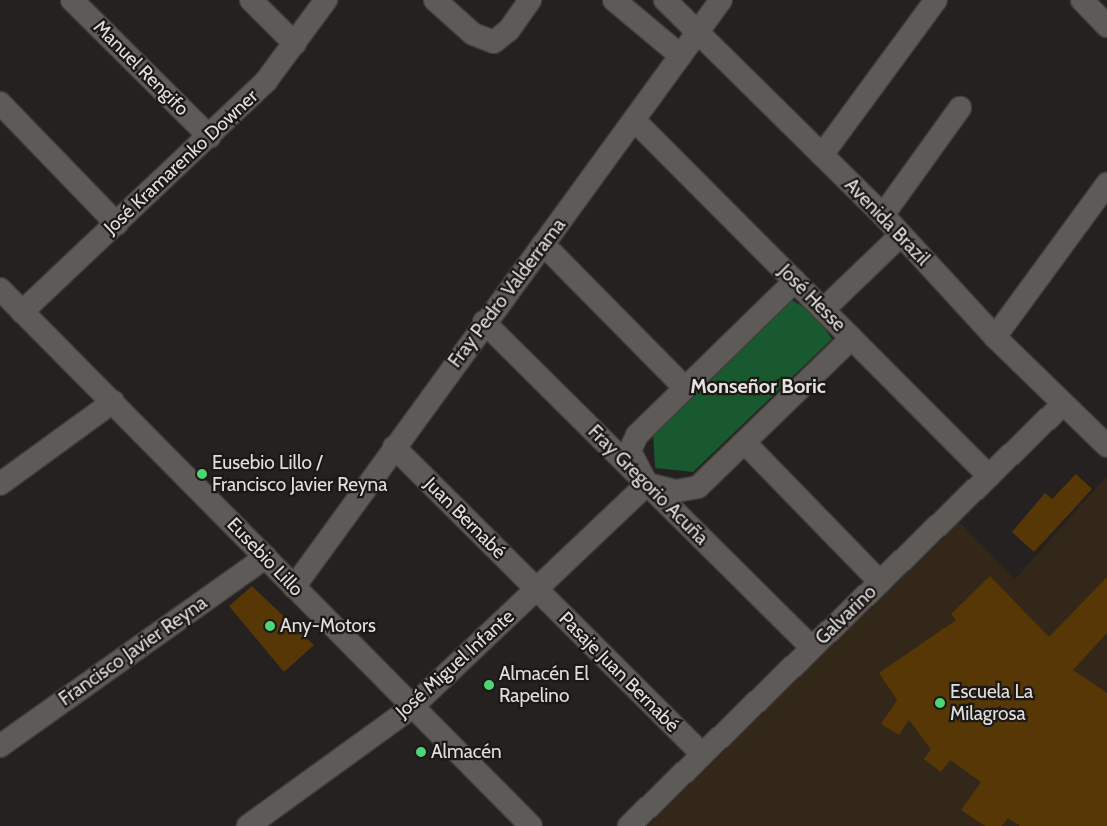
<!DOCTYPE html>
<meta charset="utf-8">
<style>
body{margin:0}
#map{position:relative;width:1107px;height:826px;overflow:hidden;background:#242120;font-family:Cabin,sans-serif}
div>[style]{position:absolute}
.education>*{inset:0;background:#322718}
.green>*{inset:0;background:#19592f}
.building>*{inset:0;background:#563705}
.roads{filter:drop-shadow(1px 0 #403e3c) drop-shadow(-1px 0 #403e3c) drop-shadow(0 1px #403e3c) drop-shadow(0 -1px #403e3c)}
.minor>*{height:22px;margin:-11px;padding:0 11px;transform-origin:11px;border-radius:11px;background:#5d5a57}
.dots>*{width:14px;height:14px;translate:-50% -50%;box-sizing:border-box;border:2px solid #1b1816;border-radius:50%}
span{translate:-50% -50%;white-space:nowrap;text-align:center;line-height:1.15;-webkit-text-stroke:4.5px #1b1816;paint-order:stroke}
.street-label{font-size:19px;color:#e1dfde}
.poi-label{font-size:19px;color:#e1dfde}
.left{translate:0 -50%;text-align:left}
.neighbourhood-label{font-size:20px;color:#e6e2e0;font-weight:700}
</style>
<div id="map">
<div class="education">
<i style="clip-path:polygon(1107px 476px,1107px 826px,647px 826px,959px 522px,1015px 579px)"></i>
</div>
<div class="green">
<i style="clip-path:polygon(792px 300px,815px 314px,832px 339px,693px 472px,655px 468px,653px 430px)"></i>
</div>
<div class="building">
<i style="clip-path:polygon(1076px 474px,1092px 489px,1034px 552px,1012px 532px,1045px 493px,1052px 499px)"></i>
<i style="clip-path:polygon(990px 576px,1049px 637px,1107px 577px,1107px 633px,1073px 670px,1107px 693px,1107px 826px,1020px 826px,1008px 818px,1002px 826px,985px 826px,961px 810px,981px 782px,950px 760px,941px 772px,924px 759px,931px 749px,909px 720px,899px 735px,881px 724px,897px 700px,879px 673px,956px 620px,951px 614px)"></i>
<i style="clip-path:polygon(252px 586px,314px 645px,284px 672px,229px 606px)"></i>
</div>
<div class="roads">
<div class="minor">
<i style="left:72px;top:0;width:194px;rotate:44.8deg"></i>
<i style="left:251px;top:0;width:62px;rotate:45deg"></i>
<i style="left:435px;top:0;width:51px;rotate:41.8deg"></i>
<i style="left:473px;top:34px;width:22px;rotate:21deg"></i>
<i style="left:494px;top:42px;width:19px;rotate:-39deg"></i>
<i style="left:509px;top:30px;width:37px;rotate:-55deg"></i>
<i style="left:614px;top:0;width:87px;rotate:39.9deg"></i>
<i style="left:665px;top:0;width:306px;rotate:44.6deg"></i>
<i style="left:883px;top:215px;width:166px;rotate:47.4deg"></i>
<i style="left:995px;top:337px;width:156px;rotate:44.2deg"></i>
<i style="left:1082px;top:0;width:36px;rotate:46deg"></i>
<i style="left:0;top:103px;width:168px;rotate:46deg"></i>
<i style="left:634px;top:120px;width:503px;rotate:45.08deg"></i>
<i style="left:822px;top:155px;width:192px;rotate:-53.7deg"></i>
<i style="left:883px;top:215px;width:132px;rotate:-54.3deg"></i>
<i style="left:543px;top:244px;width:202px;rotate:45.4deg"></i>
<i style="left:795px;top:281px;width:221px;rotate:135.7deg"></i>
<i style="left:637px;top:435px;width:17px;rotate:114deg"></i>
<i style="left:630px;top:451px;width:37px;rotate:63deg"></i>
<i style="left:647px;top:484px;width:30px;rotate:14deg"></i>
<i style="left:676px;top:491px;width:22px;rotate:-10deg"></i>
<i style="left:698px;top:487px;width:214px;rotate:-44.1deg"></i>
<i style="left:0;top:289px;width:755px;rotate:45.32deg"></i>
<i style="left:823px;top:310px;width:108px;rotate:-43.9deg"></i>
<i style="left:22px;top:312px;width:336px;rotate:-43.4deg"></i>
<i style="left:266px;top:81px;width:101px;rotate:-53.5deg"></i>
<i style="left:484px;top:322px;width:462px;rotate:44.8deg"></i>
<i style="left:995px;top:337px;width:190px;rotate:-53.8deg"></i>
<i style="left:745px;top:443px;width:194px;rotate:45.8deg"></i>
<i style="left:394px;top:447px;width:435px;rotate:44.9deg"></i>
<i style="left:0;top:484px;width:140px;rotate:-36deg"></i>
<i style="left:294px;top:587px;width:726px;rotate:-53.97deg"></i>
<i style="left:0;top:746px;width:326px;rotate:-35.4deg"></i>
<i style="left:248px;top:826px;width:201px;rotate:-35.9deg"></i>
<i style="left:411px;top:708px;width:325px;rotate:-43.5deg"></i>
<i style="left:629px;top:826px;width:605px;rotate:-44.2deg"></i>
</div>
</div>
<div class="dots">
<i style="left:202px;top:474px;background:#4cd676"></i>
<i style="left:270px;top:626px;background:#4cd676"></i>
<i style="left:489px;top:685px;background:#4cd676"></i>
<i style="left:940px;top:703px;background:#4cd676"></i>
<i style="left:421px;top:752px;background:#4cd676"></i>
</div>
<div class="street-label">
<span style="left:141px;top:68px;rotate:45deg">Manuel Rengifo</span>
<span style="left:181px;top:162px;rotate:-43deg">José Kramarenko Downer</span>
<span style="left:887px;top:222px;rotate:46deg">Avenida Brazil</span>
<span style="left:507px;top:293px;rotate:-53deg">Fray Pedro Valderrama</span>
<span style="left:812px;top:298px;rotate:45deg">José Hesse</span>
<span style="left:648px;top:485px;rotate:45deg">Fray Gregorio Acuña</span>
<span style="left:465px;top:518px;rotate:45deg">Juan Bernabé</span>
<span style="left:265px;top:557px;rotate:46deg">Eusebio Lillo</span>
<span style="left:846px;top:615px;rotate:-44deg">Galvarino</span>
<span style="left:133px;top:651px;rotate:-35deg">Francisco Javier Reyna</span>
<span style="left:455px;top:664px;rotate:-42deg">José Miguel Infante</span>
<span style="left:619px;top:672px;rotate:45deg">Pasaje Juan Bernabé</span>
</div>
<div class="poi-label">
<span class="left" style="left:212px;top:474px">Eusebio Lillo /<br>Francisco Javier Reyna</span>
<span class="left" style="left:280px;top:626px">Any-Motors</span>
<span class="left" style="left:499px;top:685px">Almacén El<br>Rapelino</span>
<span class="left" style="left:950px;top:703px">Escuela La<br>Milagrosa</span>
<span class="left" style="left:431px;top:752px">Almacén</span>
</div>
<div class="neighbourhood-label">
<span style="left:758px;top:386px">Monseñor Boric</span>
</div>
</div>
